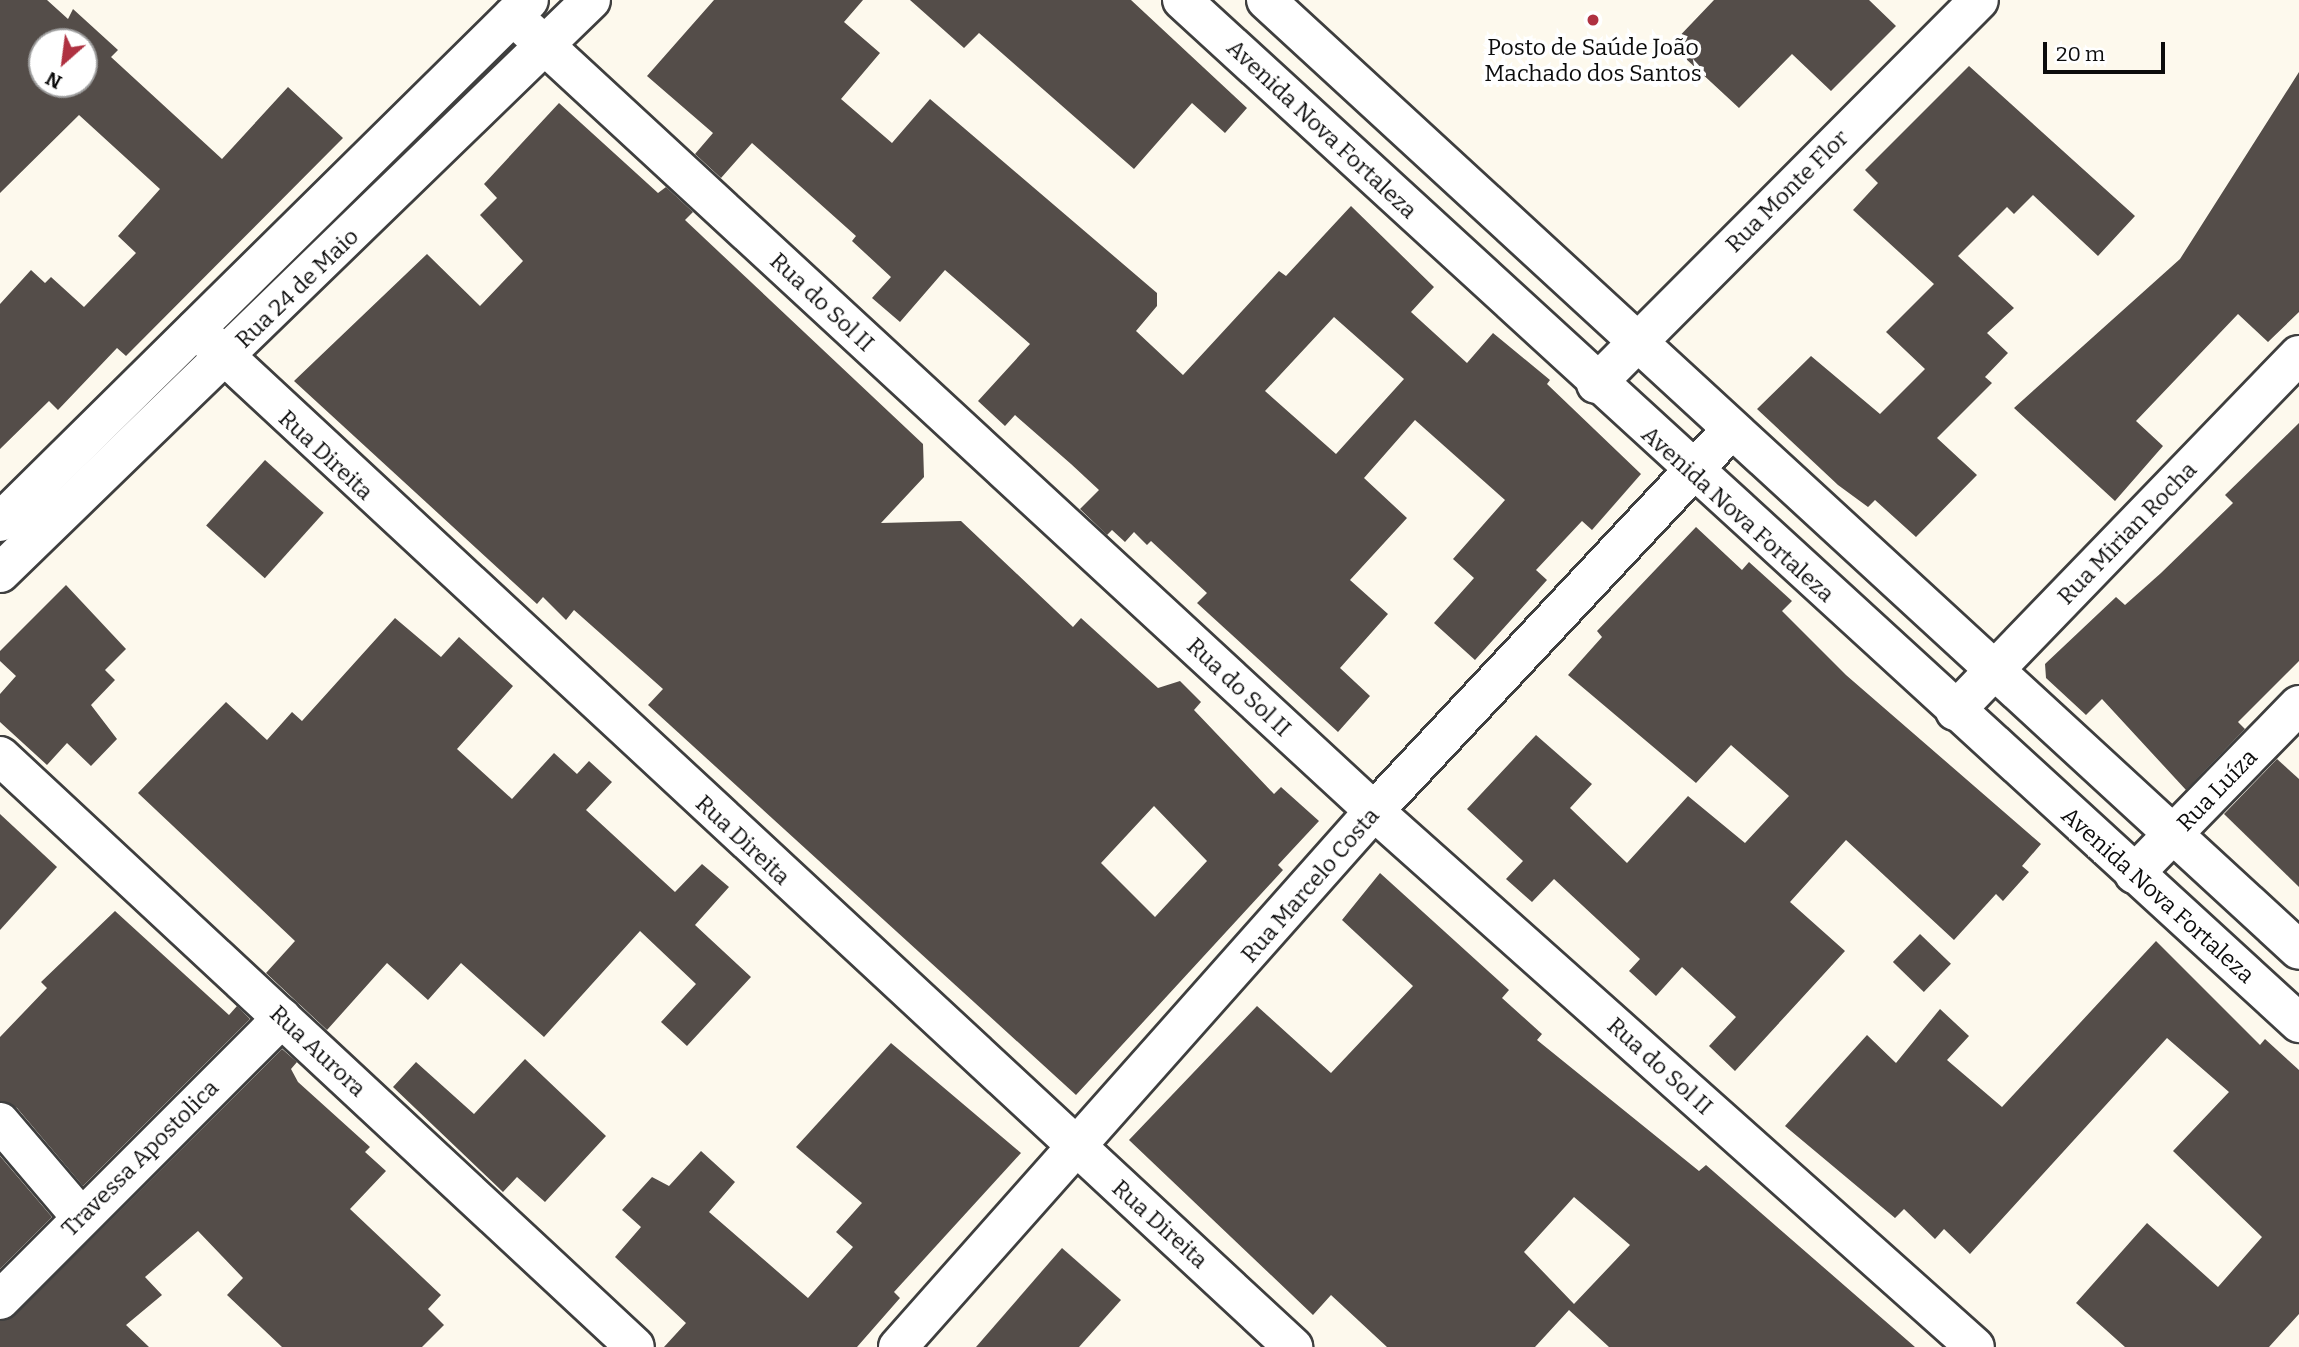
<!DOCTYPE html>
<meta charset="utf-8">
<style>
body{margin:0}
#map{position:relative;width:2299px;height:1347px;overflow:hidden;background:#fdf9ed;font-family:Bitter,serif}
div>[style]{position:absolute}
.building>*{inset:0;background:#544d49;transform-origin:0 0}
.roads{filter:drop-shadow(2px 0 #3f3f3f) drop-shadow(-2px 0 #3f3f3f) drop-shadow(0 2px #3f3f3f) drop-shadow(0 -2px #3f3f3f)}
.minor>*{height:38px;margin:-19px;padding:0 19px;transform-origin:19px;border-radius:19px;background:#fff}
.dots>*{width:19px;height:19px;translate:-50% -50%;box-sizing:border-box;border:4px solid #fff;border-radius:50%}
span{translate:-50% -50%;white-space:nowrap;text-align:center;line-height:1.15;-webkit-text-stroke:7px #fff;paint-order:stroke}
.poi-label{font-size:23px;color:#0c0c0c}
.street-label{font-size:23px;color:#0c0c0c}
.north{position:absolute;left:28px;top:28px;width:70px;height:70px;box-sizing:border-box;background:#fff;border:2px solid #9e9e9e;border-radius:50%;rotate:208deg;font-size:19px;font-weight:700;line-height:28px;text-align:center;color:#0c0c0c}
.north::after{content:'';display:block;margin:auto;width:24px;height:32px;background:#af3141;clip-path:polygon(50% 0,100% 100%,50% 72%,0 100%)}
.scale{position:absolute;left:2043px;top:42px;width:122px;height:32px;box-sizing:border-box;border:4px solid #0c0c0c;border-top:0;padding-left:9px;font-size:21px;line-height:24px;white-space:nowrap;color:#0c0c0c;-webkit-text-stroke:5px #fff;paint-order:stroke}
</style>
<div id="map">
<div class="building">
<i style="clip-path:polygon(evenodd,0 0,47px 0,68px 19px,73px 9px,118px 50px,111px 57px,222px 159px,288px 87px,343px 138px,126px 356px,117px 348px,58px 410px,49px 401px,0 449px,0 304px,31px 270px,45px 283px,51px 277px,84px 307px,136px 253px,118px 236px,160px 189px,79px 115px,0 193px,0 0,42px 42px,84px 42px,84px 84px,42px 84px,42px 42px)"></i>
<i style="clip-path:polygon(evenodd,714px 0,863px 0,844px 22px,880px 53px,841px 99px,892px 143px,930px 99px,1157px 293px,1157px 306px,1136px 331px,1183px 375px,1279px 271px,1286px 276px,1351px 206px,1434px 287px,1411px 312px,1467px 363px,1493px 333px,1550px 380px,1547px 384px,1641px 474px,1592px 530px,1582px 521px,1536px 570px,1547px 580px,1475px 660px,1434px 623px,1474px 578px,1453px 559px,1505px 500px,1415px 420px,1364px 478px,1407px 518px,1350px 580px,1388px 614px,1340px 668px,1370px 696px,1338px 732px,1197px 603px,1207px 593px,1151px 541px,1147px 545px,1134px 532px,1125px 542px,1112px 530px,1107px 535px,1080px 509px,1099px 490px,1071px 464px,1015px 415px,1005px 426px,978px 401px,1030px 344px,945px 270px,900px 322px,872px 298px,891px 277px,852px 241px,856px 236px,752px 143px,721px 178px,695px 154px,713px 133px,647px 76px,714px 0,1334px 317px,1404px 379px,1336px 454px,1265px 391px,1334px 317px)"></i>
<i style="clip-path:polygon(910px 0,1131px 0,1247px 108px,1225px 133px,1192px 103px,1134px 169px,979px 33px,964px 48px)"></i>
<i style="clip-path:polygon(1714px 0,1869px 0,1896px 26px,1831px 91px,1792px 54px,1739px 108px,1671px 45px)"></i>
<i style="clip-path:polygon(1969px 66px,2135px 216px,2098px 256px,2033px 195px,2014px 214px,2007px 207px,1958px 256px,2014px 308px,1987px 333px,2008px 353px,1985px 377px,1992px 383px,1937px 438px,1977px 475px,1916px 537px,1875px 500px,1868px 507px,1838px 485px,1757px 409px,1811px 356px,1880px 414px,1925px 369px,1886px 332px,1934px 284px,1853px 210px,1878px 183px,1865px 170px)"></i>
<i style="clip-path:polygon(2299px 72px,2299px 312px,2268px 342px,2238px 314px,2136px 421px,2163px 446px,2115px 501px,2014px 408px,2180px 259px)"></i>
<i style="clip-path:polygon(evenodd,559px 103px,658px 193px,666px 187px,693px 212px,685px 220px,923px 444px,924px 477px,881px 523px,961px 521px,1073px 627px,1081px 618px,1158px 688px,1180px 681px,1201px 702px,1194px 710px,1274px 794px,1281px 787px,1319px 821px,1278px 865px,1283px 870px,1076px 1095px,648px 705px,663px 689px,574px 610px,566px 620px,543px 597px,537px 604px,294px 381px,427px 254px,480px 306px,523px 261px,480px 215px,497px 198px,484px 184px,559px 103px,1154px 806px,1207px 861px,1155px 917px,1101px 863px,1154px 806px)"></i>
<i style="clip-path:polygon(2299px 423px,2299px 661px,2238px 722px,2245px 729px,2186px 790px,2102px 699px,2086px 715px,2046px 678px,2045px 664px,2116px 597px,2125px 605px,2161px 573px,2233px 503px,2225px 495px)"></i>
<i style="left:265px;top:460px;width:79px;height:88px;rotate:42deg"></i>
<i style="clip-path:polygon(1696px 527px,1742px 570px,1749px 562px,1792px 601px,1782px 611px,1846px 675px,2041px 844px,2022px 866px,2029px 872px,2003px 901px,1996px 894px,1954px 940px,1846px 840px,1790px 902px,1845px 951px,1735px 1071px,1709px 1046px,1736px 1017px,1682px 967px,1656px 996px,1629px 971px,1640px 959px,1554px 879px,1532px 902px,1506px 879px,1523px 861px,1467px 809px,1536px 735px,1592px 784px,1570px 808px,1627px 863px,1688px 796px,1745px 843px,1789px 796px,1731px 745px,1696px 783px,1568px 675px,1602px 637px,1597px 631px)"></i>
<i style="clip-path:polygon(66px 585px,126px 649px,105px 670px,115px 680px,91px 705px,117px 739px,91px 766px,67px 743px,47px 765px,0 722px,0 694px,16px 676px,0 661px,0 651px)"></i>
<i style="clip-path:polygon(395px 618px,441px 657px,459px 637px,513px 686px,457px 749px,512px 799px,554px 753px,577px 774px,589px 761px,612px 782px,586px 810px,675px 892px,702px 864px,729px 887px,695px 925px,751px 977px,687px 1046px,661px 1022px,696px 984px,640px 931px,544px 1037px,461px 963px,428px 1000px,387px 963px,327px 1030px,266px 973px,295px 941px,138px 793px,226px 702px,267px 740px,292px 712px,302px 721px)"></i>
<i style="clip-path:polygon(2277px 759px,2299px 779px,2299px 887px,2224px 814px)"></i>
<i style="clip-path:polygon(0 814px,57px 867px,0 930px)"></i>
<i style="clip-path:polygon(evenodd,1380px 873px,1509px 990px,1502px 998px,1542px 1034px,1537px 1040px,1699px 1171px,1706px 1165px,1915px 1347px,1609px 1347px,1569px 1310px,1535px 1347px,1387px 1347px,1331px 1295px,1313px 1315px,1129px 1140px,1257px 1006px,1331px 1073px,1413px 986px,1342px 920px,1380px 873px,1574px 1197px,1630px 1245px,1574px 1304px,1524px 1252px,1574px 1197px)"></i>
<i style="clip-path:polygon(115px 911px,229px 1015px,237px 1006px,250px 1019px,83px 1186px,17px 1108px,0 1101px,0 1037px,47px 988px,41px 982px)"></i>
<i style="left:1920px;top:934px;width:43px;height:39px;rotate:44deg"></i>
<i style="clip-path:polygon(2156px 941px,2260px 1045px,2265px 1039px,2299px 1070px,2299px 1314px,2269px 1347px,2125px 1347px,2076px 1303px,2147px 1223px,2218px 1287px,2262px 1237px,2173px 1151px,2229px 1092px,2167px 1038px,1970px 1254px,1944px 1229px,1935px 1239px,1904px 1209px,1895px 1218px,1785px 1126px,1867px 1035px,1896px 1063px,1940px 1009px,1969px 1036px,1947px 1060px,2002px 1107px)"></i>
<i style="clip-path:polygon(891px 1043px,1021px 1153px,894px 1292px,900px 1298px,857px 1347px,664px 1347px,686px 1323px,615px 1257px,641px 1227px,622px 1210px,652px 1177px,669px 1186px,701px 1151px,735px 1182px,709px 1212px,808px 1298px,853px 1247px,836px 1232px,862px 1203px,796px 1147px)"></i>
<i style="clip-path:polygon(282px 1049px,297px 1062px,291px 1069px,298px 1082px,370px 1147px,365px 1152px,386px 1171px,350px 1209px,441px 1295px,428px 1309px,444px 1325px,422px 1347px,282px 1347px,227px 1295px,243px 1278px,198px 1231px,145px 1277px,162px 1295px,126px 1325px,149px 1347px,0 1347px,0 1321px,15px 1315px)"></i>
<i style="clip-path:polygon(525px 1059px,606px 1136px,545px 1202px,517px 1177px,503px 1192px,393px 1087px,416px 1062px,474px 1114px)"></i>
<i style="clip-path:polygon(0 1156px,52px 1217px,0 1269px)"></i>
<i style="clip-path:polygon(1062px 1248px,1121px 1300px,1079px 1347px,976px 1347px)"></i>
</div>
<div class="roads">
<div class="minor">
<i style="left:1182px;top:0;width:1515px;rotate:42.48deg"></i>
<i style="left:1266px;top:0;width:1403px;rotate:42.6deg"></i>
<i style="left:513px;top:16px;width:1172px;rotate:42.72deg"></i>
<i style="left:1374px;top:811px;width:805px;rotate:41.73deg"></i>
<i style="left:196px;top:329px;width:1497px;rotate:42.86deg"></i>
<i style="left:1596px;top:384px;width:542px;rotate:-45.07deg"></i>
<i style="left:0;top:522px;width:743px;rotate:-44.62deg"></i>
<i style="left:0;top:573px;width:823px;rotate:-44.11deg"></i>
<i style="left:1955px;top:711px;width:495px;rotate:-46deg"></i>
<i style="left:0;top:756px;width:867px;rotate:42.94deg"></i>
<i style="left:2134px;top:874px;width:236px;rotate:-45.7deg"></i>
<i style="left:0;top:1122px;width:123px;rotate:49.6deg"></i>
<i style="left:0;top:1300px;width:399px;rotate:-45deg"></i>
<i style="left:898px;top:1347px;width:717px;rotate:-48.39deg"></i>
<i style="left:1374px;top:811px;width:522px;rotate:-46.86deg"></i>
</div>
</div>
<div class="dots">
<i style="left:1593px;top:20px;background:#af3141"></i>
</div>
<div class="poi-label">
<span style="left:1593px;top:60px">Posto de Saúde João<br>Machado dos Santos</span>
</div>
<div class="street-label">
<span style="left:1322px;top:129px;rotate:43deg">Avenida Nova Fortaleza</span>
<span style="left:1787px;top:191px;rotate:-45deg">Rua Monte Flor</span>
<span style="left:297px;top:288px;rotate:-44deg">Rua 24 de Maio</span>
<span style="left:822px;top:302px;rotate:43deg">Rua do Sol II</span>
<span style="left:326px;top:455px;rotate:43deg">Rua Direita</span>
<span style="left:1738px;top:514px;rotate:42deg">Avenida Nova Fortaleza</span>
<span style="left:2127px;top:533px;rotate:-46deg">Rua Mirian Rocha</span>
<span style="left:1239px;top:687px;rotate:43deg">Rua do Sol II</span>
<span style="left:2217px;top:790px;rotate:-46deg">Rua Luíza</span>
<span style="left:743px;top:840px;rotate:43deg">Rua Direita</span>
<span style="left:1310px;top:885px;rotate:-49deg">Rua Marcelo Costa</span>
<span style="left:2158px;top:895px;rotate:42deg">Avenida Nova Fortaleza</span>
<span style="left:318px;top:1051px;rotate:43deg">Rua Aurora</span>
<span style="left:1660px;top:1066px;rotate:42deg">Rua do Sol II</span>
<span style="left:140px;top:1158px;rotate:-45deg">Travessa Apostolica</span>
<span style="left:1160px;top:1224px;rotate:42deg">Rua Direita</span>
</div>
<div class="north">N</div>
<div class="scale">20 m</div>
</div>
